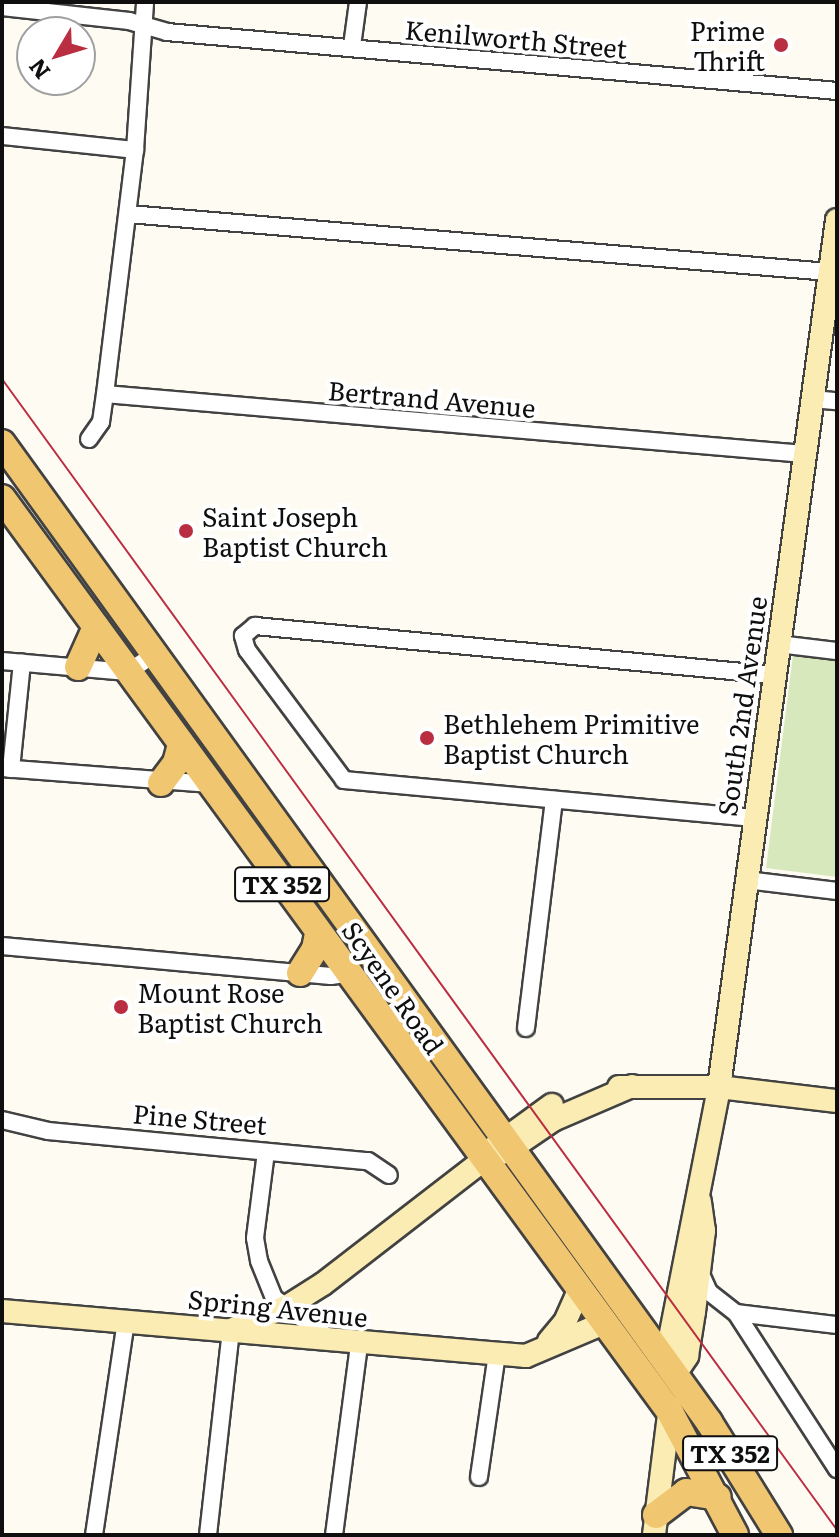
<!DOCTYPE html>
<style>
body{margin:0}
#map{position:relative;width:839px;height:1537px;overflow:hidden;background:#fefbf3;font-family:Literata,serif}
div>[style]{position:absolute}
.green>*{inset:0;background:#d7e8bd}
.roads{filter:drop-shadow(2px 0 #424242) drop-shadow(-2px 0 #424242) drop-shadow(0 2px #424242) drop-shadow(0 -2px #424242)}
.street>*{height:16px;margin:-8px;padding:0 8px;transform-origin:8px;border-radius:8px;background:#fff}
.secondary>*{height:22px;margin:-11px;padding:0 11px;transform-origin:11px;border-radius:11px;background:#faecb2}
.primary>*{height:26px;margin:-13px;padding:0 13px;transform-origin:13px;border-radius:13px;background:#f1c670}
.tram>*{height:2px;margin:-1px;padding:0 1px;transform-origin:1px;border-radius:1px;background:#b92e41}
.dots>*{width:22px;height:22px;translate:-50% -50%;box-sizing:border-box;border:4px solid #fff;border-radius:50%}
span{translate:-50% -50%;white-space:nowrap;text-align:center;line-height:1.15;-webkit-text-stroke:8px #fff;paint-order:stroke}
.shield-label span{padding:2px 6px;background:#fff;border:2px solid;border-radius:6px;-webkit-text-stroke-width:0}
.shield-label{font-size:24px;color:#0f0f0f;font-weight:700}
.poi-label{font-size:26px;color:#0f0f0f}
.right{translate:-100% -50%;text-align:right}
.left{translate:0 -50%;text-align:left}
.street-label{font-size:26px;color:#0f0f0f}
.frame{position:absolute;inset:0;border:4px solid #0f0f0f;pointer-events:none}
.north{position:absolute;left:16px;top:16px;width:80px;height:80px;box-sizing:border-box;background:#fff;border:2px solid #9f9f9f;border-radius:50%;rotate:232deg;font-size:22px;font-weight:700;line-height:32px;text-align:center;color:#0f0f0f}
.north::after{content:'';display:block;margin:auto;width:28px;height:36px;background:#b92e41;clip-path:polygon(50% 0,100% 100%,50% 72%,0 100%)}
</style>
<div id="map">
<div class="green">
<i style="clip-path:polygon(793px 655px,837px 661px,837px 877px,766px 868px)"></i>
</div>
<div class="roads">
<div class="street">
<i style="left:2px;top:7px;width:128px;rotate:6.3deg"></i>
<i style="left:129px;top:21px;width:40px;rotate:16deg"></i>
<i style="left:167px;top:32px;width:673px;rotate:5.03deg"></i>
<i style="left:352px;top:46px;width:44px;rotate:-82.2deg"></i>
<i style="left:2px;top:136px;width:134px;rotate:6deg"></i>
<i style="left:128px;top:214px;width:703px;rotate:4.73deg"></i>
<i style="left:105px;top:394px;width:246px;rotate:-83deg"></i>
<i style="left:135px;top:150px;width:148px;rotate:-86.1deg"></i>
<i style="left:812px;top:399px;width:25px;rotate:5deg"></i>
<i style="left:89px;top:439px;width:21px;rotate:-55deg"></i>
<i style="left:101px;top:422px;width:28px;rotate:-82deg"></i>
<i style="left:105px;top:394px;width:702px;rotate:4.91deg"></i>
<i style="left:778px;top:644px;width:59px;rotate:6.8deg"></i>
<i style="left:2px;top:661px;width:126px;rotate:5deg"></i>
<i style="left:128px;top:672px;width:32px;rotate:-34deg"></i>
<i style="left:2px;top:768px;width:208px;rotate:4.4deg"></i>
<i style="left:11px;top:769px;width:107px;rotate:-84.1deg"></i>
<i style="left:754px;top:818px;width:412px;rotate:-174.7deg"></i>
<i style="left:344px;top:780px;width:162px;rotate:-126.7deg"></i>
<i style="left:247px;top:650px;width:15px;rotate:-106deg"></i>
<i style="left:243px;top:636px;width:16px;rotate:-40deg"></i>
<i style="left:255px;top:626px;width:521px;rotate:5.39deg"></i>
<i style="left:746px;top:880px;width:92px;rotate:6.9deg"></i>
<i style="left:2px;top:946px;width:330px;rotate:5.2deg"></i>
<i style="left:331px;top:976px;width:22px;rotate:-8deg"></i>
<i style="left:526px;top:1028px;width:230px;rotate:-83deg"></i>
<i style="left:2px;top:1120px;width:47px;rotate:13.4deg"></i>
<i style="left:48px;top:1131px;width:321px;rotate:5.4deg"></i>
<i style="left:368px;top:1161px;width:25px;rotate:34deg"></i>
<i style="left:266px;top:1152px;width:87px;rotate:97.3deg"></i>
<i style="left:255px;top:1238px;width:23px;rotate:80deg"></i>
<i style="left:259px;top:1261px;width:40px;rotate:68deg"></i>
<i style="left:274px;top:1298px;width:68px;rotate:36deg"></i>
<i style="left:700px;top:1272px;width:22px;rotate:66deg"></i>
<i style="left:709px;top:1292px;width:34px;rotate:38deg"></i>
<i style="left:736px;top:1313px;width:102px;rotate:6.8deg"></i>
<i style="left:736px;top:1313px;width:186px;rotate:57.1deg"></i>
<i style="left:479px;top:1477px;width:124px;rotate:-81.7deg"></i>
<i style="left:94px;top:1535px;width:216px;rotate:-81.5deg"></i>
<i style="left:208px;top:1535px;width:206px;rotate:-83.6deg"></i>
<i style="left:334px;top:1535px;width:193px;rotate:-82.5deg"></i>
</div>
<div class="secondary">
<i style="left:619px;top:1087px;width:100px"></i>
<i style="left:719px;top:1087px;width:119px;rotate:6.8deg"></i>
<i style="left:493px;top:1148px;width:73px;rotate:-36.1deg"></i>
<i style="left:2px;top:1311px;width:526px;rotate:4.91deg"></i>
<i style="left:526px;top:1356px;width:85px;rotate:-22.9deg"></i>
<i style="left:231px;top:1330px;width:62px;rotate:-22.8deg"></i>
<i style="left:288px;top:1306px;width:41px;rotate:-32.2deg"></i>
<i style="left:323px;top:1284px;width:201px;rotate:-37.7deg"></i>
<i style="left:482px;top:1161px;width:29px;rotate:-22deg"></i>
<i style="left:509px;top:1150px;width:53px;rotate:-34.3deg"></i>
<i style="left:553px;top:1120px;width:86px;rotate:-23.3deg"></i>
<i style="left:549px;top:1341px;width:25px;rotate:-50deg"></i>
<i style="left:565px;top:1322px;width:34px;rotate:-66deg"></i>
<i style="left:674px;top:1373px;width:30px;rotate:-99deg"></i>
<i style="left:669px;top:1343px;width:261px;rotate:-78.9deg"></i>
<i style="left:719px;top:1087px;width:875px;rotate:-82.25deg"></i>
<i style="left:675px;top:1374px;width:22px;rotate:-56deg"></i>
<i style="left:687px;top:1356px;width:45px;rotate:-81deg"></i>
<i style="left:694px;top:1312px;width:82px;rotate:-83deg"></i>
<i style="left:704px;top:1231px;width:30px;rotate:-98deg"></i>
<i style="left:654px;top:1535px;width:129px;rotate:-82.9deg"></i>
</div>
<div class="primary">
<i style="left:2px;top:443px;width:1208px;rotate:54.16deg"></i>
<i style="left:709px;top:1422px;width:133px;rotate:58.2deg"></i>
<i style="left:2px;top:498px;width:1132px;rotate:53.84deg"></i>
<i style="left:670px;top:1412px;width:139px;rotate:62.1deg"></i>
<i style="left:78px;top:667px;width:44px;rotate:-65.8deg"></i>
<i style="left:161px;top:783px;width:25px;rotate:-53deg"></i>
<i style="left:176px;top:763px;width:20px;rotate:-75deg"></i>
<i style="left:300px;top:973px;width:28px;rotate:-58deg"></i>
<i style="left:315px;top:949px;width:16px;rotate:-79deg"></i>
<i style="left:656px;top:1515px;width:38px;rotate:-37deg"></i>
<i style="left:686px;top:1492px;width:32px;rotate:9deg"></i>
</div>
</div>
<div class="tram">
<i style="left:2px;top:379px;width:1422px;rotate:54.04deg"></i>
</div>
<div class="dots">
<i style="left:781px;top:45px;background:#b92e41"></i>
<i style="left:186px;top:531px;background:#b92e41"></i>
<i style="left:427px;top:738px;background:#b92e41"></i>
<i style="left:121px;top:1007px;background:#b92e41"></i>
</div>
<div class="shield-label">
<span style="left:282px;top:884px">TX 352</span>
<span style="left:730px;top:1453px">TX 352</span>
</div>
<div class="poi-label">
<span class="right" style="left:765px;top:45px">Prime<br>Thrift</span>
<span class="left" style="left:202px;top:531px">Saint Joseph<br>Baptist Church</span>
<span class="left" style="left:443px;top:738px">Bethlehem Primitive<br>Baptist Church</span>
<span class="left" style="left:137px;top:1007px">Mount Rose<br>Baptist Church</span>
</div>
<div class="street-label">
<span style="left:516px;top:38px;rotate:5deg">Kenilworth Street</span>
<span style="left:432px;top:398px;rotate:5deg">Bertrand Avenue</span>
<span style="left:741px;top:706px;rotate:-82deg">South 2nd Avenue</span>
<span style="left:394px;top:987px;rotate:55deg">Scyene Road</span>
<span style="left:200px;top:1118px;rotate:5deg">Pine Street</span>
<span style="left:278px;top:1307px;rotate:6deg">Spring Avenue</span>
</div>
<div class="frame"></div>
<div class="north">N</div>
</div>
